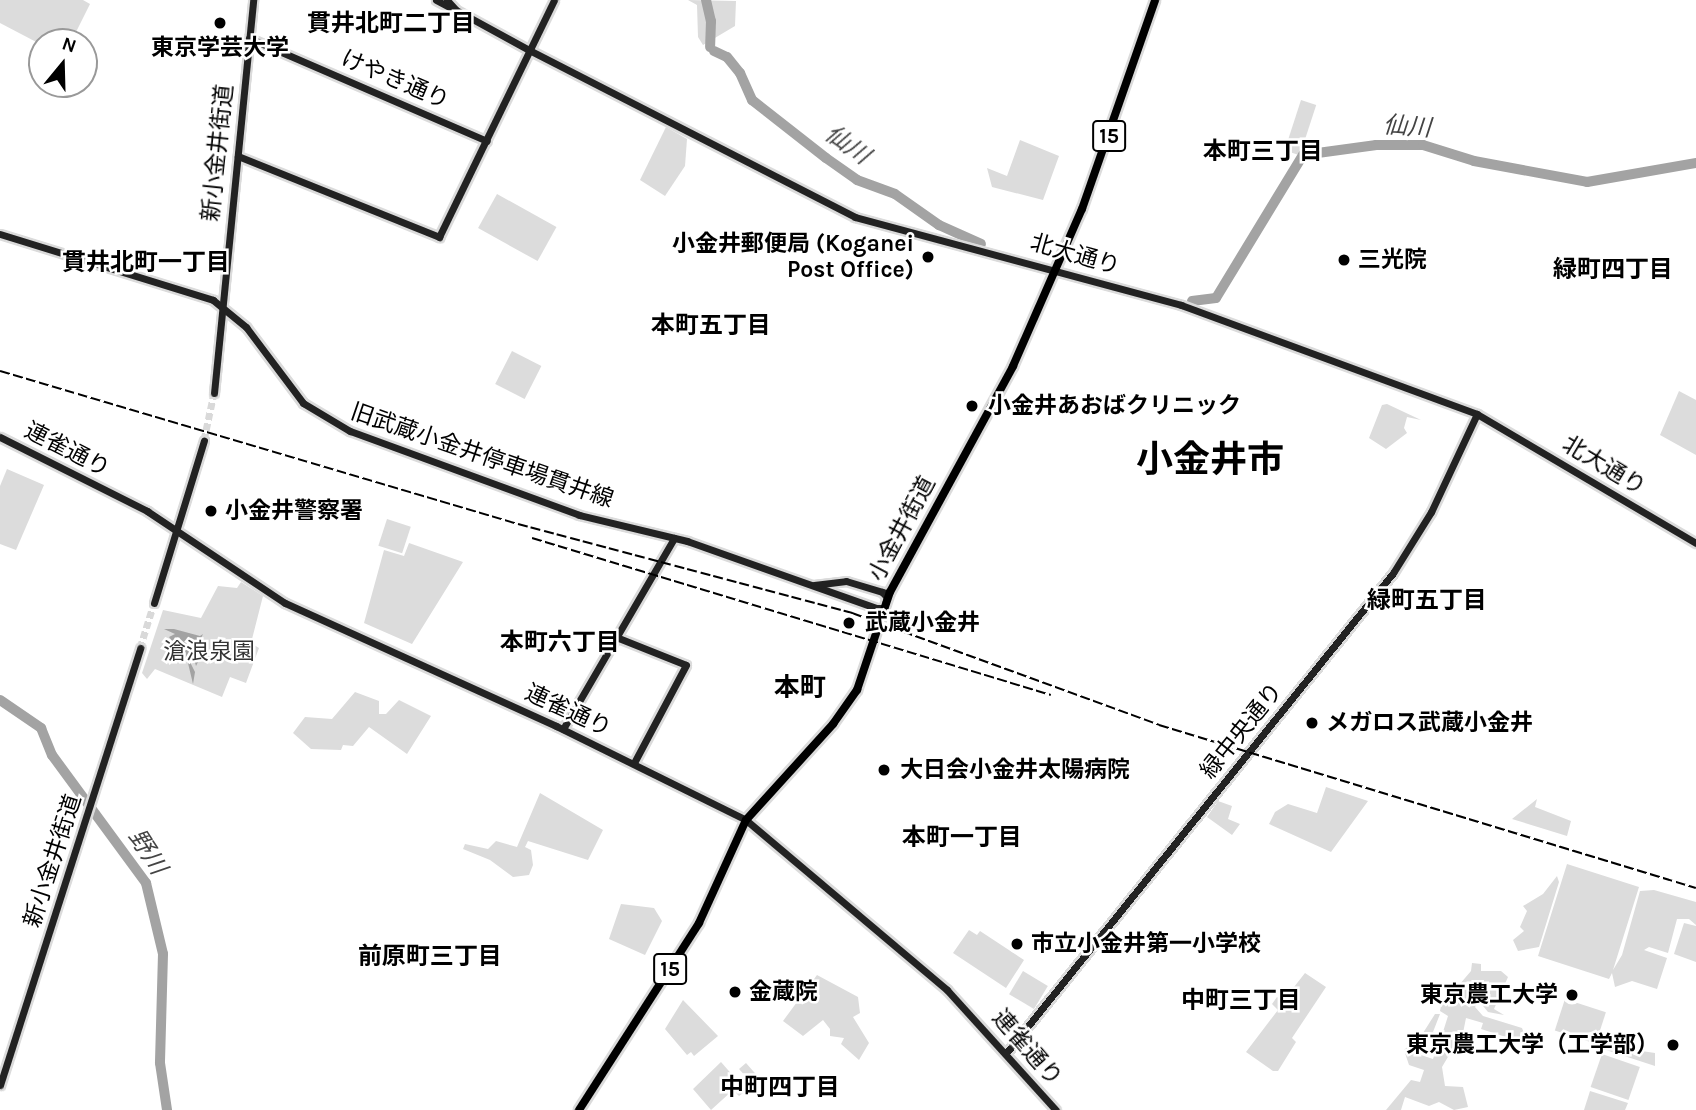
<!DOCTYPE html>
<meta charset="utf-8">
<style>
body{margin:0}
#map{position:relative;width:1696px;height:1110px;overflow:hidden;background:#fff;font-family:Karla,"Noto Sans JP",sans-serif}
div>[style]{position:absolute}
.green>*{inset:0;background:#dcdcdc;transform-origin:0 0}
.water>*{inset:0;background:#a3a3a3}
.river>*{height:10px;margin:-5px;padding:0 5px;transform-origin:5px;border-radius:5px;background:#a3a3a3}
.secondary-tunnel>*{height:7px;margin-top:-3.5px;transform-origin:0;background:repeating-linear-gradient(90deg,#d9d9d9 0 7px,transparent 0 10.5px)}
.roads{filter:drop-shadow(2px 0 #dbdbdb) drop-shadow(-2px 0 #dbdbdb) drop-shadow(0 2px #dbdbdb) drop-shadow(0 -2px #dbdbdb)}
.secondary>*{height:7px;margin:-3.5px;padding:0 3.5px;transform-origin:3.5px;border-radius:3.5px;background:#222}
.primary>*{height:8px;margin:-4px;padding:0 4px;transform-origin:4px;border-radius:4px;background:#000}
.rail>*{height:2px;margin-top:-1px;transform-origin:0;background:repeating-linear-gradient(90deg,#000 0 10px,transparent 0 13.5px)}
.dots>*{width:19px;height:19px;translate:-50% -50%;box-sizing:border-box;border:4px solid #fff;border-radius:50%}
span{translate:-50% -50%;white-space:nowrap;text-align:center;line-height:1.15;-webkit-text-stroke:5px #fff;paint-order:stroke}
.shield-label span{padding:2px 5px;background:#fff;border:2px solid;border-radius:5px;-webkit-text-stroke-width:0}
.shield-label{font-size:21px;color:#000;font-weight:700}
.poi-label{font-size:23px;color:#000;font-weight:700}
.right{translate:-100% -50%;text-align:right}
.left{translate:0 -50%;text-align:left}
.street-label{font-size:23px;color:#000}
.park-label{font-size:23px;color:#333}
.neighbourhood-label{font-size:24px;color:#000;font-weight:700}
.water-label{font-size:24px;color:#444;font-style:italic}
.quarter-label{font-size:26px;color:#000;font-weight:700}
.town-label{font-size:37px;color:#000;font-weight:700}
.north{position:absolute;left:28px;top:28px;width:70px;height:70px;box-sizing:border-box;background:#fff;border:2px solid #999;border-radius:50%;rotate:19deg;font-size:19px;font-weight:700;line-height:28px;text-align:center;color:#000}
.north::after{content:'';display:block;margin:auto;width:24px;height:32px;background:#000;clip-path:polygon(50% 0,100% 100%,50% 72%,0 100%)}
</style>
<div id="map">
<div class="green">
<i style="clip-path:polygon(0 0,83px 0,90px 4px,71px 42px,42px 45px,0 23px)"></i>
<i style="clip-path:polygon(688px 0,736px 1px,735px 26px,703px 45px,698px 37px,697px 5px)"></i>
<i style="left:1301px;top:100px;width:16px;height:53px;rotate:18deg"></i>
<i style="clip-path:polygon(666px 127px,687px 139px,685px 166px,665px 196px,640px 180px)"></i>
<i style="clip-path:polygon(1020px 140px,1059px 156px,1043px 200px,992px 187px,987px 168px,1007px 176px)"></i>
<i style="left:497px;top:194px;width:68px;height:39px;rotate:29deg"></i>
<i style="left:512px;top:351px;width:33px;height:37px;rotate:27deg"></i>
<i style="clip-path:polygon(1679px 391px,1696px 400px,1696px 455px,1660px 435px)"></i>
<i style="clip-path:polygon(1387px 404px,1421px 420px,1407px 417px,1404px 428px,1407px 433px,1386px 449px,1369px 438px,1382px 405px)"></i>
<i style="clip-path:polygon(7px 469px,44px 485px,16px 550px,0 544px,0 486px)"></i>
<i style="left:387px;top:519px;width:25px;height:28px;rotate:18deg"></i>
<i style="clip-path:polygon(409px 543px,463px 562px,412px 644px,364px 623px,384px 550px,404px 556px)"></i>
<i style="clip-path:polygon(241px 582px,263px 596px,251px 643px,259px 648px,246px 683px,230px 677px,222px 697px,155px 669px,147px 679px,142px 673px,163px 610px,201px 618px,218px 586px,237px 588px)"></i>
<i style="clip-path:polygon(355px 692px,379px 701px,379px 714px,386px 714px,399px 700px,431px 716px,407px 754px,369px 727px,353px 746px,343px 745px,341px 750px,311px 749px,293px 733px,305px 717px,332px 719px)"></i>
<i style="clip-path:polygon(1326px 787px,1368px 801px,1331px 852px,1269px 824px,1275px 812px,1288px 804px,1317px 813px)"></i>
<i style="clip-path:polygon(540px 793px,603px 830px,588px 860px,528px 841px,525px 847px,531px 850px,533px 865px,529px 875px,513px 877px,490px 860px,463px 849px,465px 844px,488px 849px,496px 841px,517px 847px)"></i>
<i style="clip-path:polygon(1537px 799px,1535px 807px,1571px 821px,1567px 836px,1512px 819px)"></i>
<i style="clip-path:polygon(1218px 801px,1232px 806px,1228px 819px,1240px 824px,1232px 835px,1207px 817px)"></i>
<i style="clip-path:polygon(1567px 864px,1639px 887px,1613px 970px,1622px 955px,1640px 891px,1654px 890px,1696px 902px,1696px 925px,1689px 919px,1677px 919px,1668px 953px,1649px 947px,1644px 950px,1667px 958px,1657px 989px,1632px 981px,1615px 987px,1612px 973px,1609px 979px,1538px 956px)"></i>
<i style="clip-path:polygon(1557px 876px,1559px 882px,1539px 947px,1518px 951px,1513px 940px,1524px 931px,1520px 927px,1527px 911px,1523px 906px,1543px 894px)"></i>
<i style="clip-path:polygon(621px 904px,654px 908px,662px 921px,645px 955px,609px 939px)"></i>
<i style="clip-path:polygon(1684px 923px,1696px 926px,1696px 962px,1674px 954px)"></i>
<i style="clip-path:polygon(969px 930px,977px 935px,980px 931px,1024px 960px,1006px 988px,953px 953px)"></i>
<i style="clip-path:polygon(1472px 963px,1481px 964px,1481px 971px,1501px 971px,1508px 977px,1494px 1009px,1504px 1015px,1488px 1012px,1479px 1001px,1475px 1007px,1483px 1016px,1522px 1028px,1525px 1036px,1522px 1040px,1509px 1038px,1481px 1029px,1483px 1023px,1466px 1018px,1461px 1043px,1455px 1045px,1442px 1067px,1445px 1086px,1463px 1087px,1468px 1107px,1454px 1110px,1439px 1102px,1429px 1106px,1405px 1097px,1401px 1110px,1386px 1110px,1411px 1080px,1420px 1082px,1424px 1070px,1409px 1065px,1404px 1050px,1422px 1034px,1415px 1053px,1433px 1059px,1440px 1039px,1423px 1033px,1435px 1014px,1440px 1014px,1433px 1032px,1442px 1035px,1448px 1016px,1440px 1011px,1441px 1006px,1471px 971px)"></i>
<i style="left:1023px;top:971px;width:29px;height:27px;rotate:31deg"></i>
<i style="clip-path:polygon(1305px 973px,1326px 987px,1292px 1038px,1296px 1042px,1278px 1071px,1273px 1071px,1246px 1052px,1278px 1010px,1272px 1004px,1277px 997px,1283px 1001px)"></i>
<i style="clip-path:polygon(817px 975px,858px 997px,860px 1013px,853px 1017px,869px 1043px,859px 1060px,841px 1044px,844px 1038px,830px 1036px,830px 1029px,823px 1020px,803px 1036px,783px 1021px)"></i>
<i style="left:1565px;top:999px;width:43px;height:33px;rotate:18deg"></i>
<i style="clip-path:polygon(683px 1000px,718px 1036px,694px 1056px,691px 1052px,687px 1055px,665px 1029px)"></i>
<i style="clip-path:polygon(1609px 1038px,1628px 1049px,1655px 1053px,1655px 1066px,1603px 1049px)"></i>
<i style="left:1602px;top:1054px;width:40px;height:35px;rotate:19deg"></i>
<i style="clip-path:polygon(721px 1062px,742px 1086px,749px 1080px,739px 1069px,746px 1063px,761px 1080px,739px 1096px,733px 1090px,711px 1110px,693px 1089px)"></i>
<i style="clip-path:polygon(1590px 1091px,1628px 1103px,1625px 1110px,1584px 1110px)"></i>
</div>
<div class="water">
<i style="clip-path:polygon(164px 629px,174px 629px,200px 636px,203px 634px,196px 649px,198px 662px,196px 666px,194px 659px,190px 662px,195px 672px,193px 684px,187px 659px,167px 654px,175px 645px,169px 637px,175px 634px)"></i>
</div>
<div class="river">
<i style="left:706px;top:0;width:22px;rotate:77deg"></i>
<i style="left:711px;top:21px;width:26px;rotate:92deg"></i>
<i style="left:714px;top:51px;width:14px;rotate:25deg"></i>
<i style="left:727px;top:57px;width:21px;rotate:51deg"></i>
<i style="left:740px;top:73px;width:30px;rotate:66deg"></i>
<i style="left:752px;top:100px;width:94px;rotate:38.1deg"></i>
<i style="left:826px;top:158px;width:38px;rotate:35deg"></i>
<i style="left:857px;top:180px;width:40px;rotate:20.2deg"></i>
<i style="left:895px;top:194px;width:54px;rotate:35.2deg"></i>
<i style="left:939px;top:225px;width:46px;rotate:24.3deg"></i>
<i style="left:1192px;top:301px;width:24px;rotate:-7deg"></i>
<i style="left:1216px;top:298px;width:167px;rotate:-58.7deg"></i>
<i style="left:1303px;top:155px;width:74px;rotate:-7.8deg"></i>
<i style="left:1376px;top:145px;width:47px"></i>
<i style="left:1423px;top:145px;width:53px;rotate:17.4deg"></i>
<i style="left:1474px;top:161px;width:115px;rotate:10.5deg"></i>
<i style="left:1587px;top:182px;width:111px;rotate:-9.9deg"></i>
<i style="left:0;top:700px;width:50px;rotate:34.3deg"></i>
<i style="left:41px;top:728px;width:29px;rotate:68deg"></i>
<i style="left:52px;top:755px;width:159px;rotate:53.7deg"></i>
<i style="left:146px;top:883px;width:73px;rotate:76.5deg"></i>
<i style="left:163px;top:954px;width:109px;rotate:91.6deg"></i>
<i style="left:160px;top:1063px;width:48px;rotate:81.5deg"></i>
</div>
<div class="secondary-tunnel">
<i style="left:204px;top:440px;width:48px;rotate:-78deg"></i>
<i style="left:140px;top:648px;width:47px;rotate:-72.7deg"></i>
</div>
<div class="roads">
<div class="secondary">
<i style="left:436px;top:0;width:17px;rotate:28deg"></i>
<i style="left:447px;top:0;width:13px;rotate:48deg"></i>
<i style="left:456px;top:10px;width:83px;rotate:28.7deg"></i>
<i style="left:529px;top:50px;width:366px;rotate:27.1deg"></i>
<i style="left:855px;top:217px;width:338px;rotate:15.1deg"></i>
<i style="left:1181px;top:305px;width:315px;rotate:20.2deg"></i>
<i style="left:1477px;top:414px;width:254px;rotate:30.5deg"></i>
<i style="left:249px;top:38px;width:259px;rotate:23.4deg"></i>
<i style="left:238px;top:156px;width:217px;rotate:21.9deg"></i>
<i style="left:439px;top:237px;width:263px;rotate:-64.1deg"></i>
<i style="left:0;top:234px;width:223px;rotate:17.2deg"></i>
<i style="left:213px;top:300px;width:43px;rotate:39.3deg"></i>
<i style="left:246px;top:327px;width:95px;rotate:53.1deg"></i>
<i style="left:303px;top:403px;width:55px;rotate:30.8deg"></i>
<i style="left:350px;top:431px;width:244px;rotate:20.1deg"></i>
<i style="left:579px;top:515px;width:111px;rotate:13.5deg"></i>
<i style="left:687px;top:541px;width:201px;rotate:19.5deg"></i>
<i style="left:876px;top:608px;width:8px"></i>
<i style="left:884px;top:608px;width:11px;rotate:-75deg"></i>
<i style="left:887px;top:597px;width:7px;rotate:-135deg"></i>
<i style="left:214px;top:393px;width:395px;rotate:-84.3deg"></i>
<i style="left:0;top:437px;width:165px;rotate:26.7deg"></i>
<i style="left:147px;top:511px;width:166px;rotate:33.7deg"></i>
<i style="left:285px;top:603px;width:298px;rotate:24.4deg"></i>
<i style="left:556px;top:726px;width:212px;rotate:26.3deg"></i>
<i style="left:746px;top:820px;width:263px;rotate:40.2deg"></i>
<i style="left:947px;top:990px;width:162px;rotate:47.8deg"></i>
<i style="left:814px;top:585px;width:32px;rotate:-7deg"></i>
<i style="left:846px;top:581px;width:42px;rotate:16.7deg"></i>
<i style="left:154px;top:603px;width:170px;rotate:-72.9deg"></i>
<i style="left:616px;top:637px;width:75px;rotate:21.8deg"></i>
<i style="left:686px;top:665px;width:111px;rotate:118deg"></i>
<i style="left:563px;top:729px;width:221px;rotate:-59.8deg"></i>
<i style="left:1007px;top:1052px;width:615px;rotate:-51.14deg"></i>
<i style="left:1393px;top:573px;width:72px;rotate:-58.1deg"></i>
<i style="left:1431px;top:512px;width:108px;rotate:-64.9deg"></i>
<i style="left:0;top:1085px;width:459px;rotate:-72.2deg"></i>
</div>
<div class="primary">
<i style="left:579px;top:1110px;width:222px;rotate:-57.3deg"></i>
<i style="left:699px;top:923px;width:113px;rotate:-65.5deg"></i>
<i style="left:746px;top:820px;width:130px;rotate:-47.8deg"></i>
<i style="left:833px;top:724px;width:42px;rotate:-54.8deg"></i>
<i style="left:857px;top:690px;width:103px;rotate:-71.4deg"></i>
<i style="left:890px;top:592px;width:257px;rotate:-61.4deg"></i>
<i style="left:1013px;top:366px;width:171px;rotate:-66.3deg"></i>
<i style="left:1082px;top:209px;width:221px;rotate:-70.7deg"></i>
</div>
</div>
<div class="rail">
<i style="left:0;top:371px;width:540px;rotate:16.46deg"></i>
<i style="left:518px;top:524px;width:346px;rotate:14.9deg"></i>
<i style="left:852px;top:613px;width:327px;rotate:20deg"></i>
<i style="left:1159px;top:725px;width:561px;rotate:16.89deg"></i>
<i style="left:532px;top:538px;width:542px;rotate:16.83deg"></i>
</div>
<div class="dots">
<i style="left:220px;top:23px;background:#000"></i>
<i style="left:928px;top:257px;background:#000"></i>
<i style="left:1344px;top:260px;background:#000"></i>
<i style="left:972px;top:406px;background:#000"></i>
<i style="left:211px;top:511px;background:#000"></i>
<i style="left:849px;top:623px;background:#000"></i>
<i style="left:1312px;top:723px;background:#000"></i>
<i style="left:884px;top:770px;background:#000"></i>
<i style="left:1017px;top:944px;background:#000"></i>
<i style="left:735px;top:992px;background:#000"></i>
<i style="left:1572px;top:995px;background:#000"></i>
<i style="left:1673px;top:1045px;background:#000"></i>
</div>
<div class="shield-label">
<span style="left:1109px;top:136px">15</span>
<span style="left:670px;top:969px">15</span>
</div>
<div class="poi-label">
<span style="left:220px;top:48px">東京学芸大学</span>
<span class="right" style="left:914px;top:257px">小金井郵便局 (Koganei<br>Post Office)</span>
<span class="left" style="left:1358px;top:260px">三光院</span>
<span class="left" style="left:988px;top:406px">小金井あおばクリニック</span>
<span class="left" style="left:225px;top:511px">小金井警察署</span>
<span class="left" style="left:865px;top:623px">武蔵小金井</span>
<span class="left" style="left:1326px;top:723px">メガロス武蔵小金井</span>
<span class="left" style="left:900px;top:770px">大日会小金井太陽病院</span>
<span class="left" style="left:1031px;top:944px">市立小金井第一小学校</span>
<span class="left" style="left:749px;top:992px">金蔵院</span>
<span class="right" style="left:1558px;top:995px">東京農工大学</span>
<span class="right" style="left:1659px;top:1045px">東京農工大学（工学部）</span>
</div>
<div class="street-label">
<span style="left:395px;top:80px;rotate:23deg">けやき通り</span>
<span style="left:218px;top:153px;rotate:-84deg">新小金井街道</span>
<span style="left:1075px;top:255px;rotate:16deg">北大通り</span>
<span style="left:67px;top:450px;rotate:27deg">連雀通り</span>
<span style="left:482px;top:456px;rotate:19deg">旧武蔵小金井停車場貫井線</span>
<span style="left:1604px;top:466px;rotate:31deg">北大通り</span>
<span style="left:902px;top:529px;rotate:-62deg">小金井街道</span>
<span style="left:568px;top:711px;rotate:25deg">連雀通り</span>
<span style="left:1242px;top:731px;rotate:-51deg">緑中央通り</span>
<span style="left:53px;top:861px;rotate:-72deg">新小金井街道</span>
<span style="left:1027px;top:1048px;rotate:49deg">連雀通り</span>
</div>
<div class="park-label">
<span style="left:209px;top:652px">滄浪泉園</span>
</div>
<div class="neighbourhood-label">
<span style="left:391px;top:24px">貫井北町二丁目</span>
<span style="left:1263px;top:152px">本町三丁目</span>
<span style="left:146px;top:263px">貫井北町一丁目</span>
<span style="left:1613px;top:270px">緑町四丁目</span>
<span style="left:711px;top:326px">本町五丁目</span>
<span style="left:1427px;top:601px">緑町五丁目</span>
<span style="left:560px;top:643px">本町六丁目</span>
<span style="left:962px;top:838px">本町一丁目</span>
<span style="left:430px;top:957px">前原町三丁目</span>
<span style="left:1241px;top:1001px">中町三丁目</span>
<span style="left:780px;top:1088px">中町四丁目</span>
</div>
<div class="water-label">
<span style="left:1407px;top:127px;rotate:4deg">仙川</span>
<span style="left:847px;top:145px;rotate:35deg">仙川</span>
<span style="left:147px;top:852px;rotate:57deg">野川</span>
</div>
<div class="quarter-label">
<span style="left:800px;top:688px">本町</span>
</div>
<div class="town-label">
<span style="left:1210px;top:460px">小金井市</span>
</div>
<div class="north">N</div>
</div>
